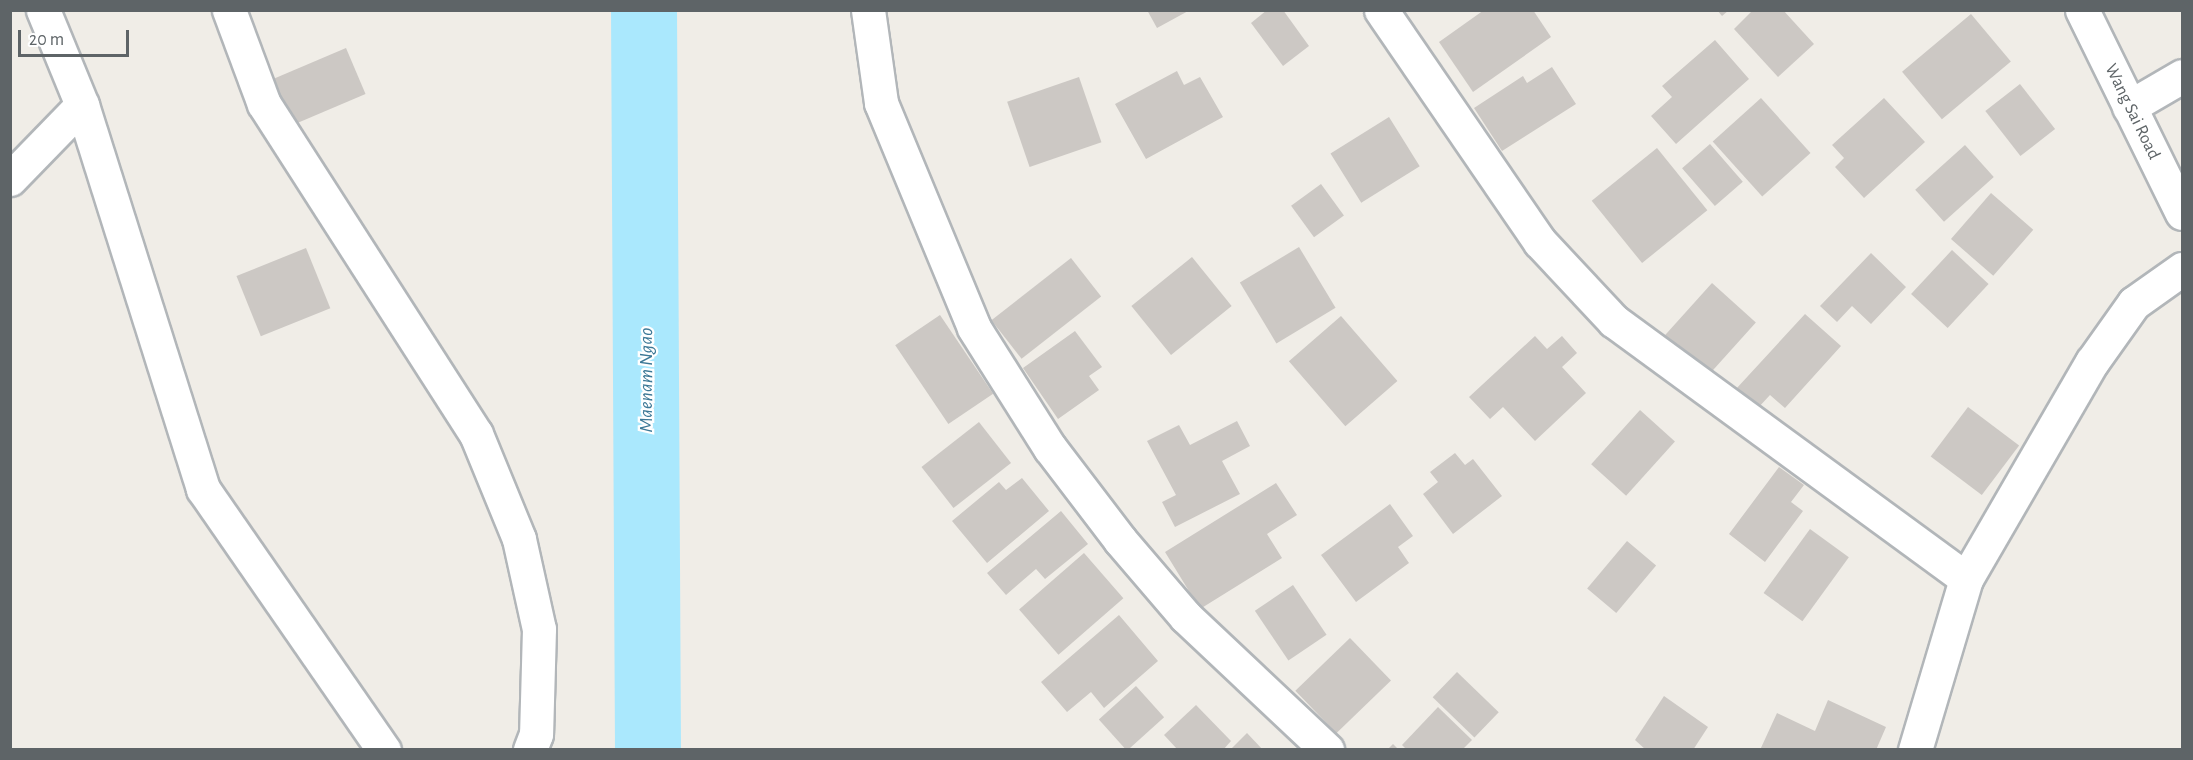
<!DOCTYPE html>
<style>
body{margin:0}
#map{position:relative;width:2193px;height:760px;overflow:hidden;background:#f0ede7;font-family:"Alegreya Sans",sans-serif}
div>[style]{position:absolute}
.river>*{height:66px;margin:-33px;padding:0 33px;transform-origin:33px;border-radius:33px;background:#aae8fd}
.building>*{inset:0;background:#ccc8c4;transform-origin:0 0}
.roads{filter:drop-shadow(2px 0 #b2b6b9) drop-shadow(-2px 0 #b2b6b9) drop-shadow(0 2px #b2b6b9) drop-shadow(0 -2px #b2b6b9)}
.minor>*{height:33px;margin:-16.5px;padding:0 16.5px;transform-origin:16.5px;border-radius:16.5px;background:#fff}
.secondary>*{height:33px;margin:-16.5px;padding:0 16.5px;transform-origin:16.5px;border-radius:16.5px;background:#fff}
span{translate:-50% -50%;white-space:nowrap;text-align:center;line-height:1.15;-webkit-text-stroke:4.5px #fff;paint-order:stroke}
.street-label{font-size:18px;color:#5e6467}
.water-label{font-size:20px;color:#3c7896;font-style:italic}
.frame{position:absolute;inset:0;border:12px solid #5e6467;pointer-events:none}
.scale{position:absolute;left:18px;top:30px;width:111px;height:27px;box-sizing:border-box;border:3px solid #5e6467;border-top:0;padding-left:8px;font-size:18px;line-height:21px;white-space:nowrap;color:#5e6467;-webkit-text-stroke:4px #fff;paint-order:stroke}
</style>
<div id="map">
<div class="river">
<i style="left:644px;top:10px;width:740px;rotate:89.69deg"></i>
</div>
<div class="building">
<i style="clip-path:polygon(1147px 10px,1190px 10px,1157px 28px)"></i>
<i style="clip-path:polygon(1267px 10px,1283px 10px,1309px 46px,1283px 66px,1251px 23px)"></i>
<i style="clip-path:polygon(1484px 10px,1533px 10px,1551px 37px,1473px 92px,1439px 42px)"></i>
<i style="clip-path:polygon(1717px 10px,1729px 10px,1722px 16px)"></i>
<i style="clip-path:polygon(1753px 10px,1783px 10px,1814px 44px,1778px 77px,1734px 29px)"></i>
<i style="left:1971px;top:14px;width:62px;height:90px;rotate:50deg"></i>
<i style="clip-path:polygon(1715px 40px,1749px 79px,1676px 144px,1651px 116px,1672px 97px,1662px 86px)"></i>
<i style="left:346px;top:48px;width:50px;height:83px;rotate:67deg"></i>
<i style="clip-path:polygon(1552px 67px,1576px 104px,1502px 151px,1474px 108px,1523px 76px,1527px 83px)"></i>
<i style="clip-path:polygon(1177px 71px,1184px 85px,1200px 77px,1223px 117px,1146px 159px,1115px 104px)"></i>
<i style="left:1079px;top:77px;width:69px;height:76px;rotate:71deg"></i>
<i style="left:2020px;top:84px;width:57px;height:44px;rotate:52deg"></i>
<i style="left:1761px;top:98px;width:74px;height:65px;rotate:48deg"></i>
<i style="clip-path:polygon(1884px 98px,1925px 142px,1864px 198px,1835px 167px,1844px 158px,1832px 145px)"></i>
<i style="left:1389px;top:117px;width:58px;height:69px;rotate:58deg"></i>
<i style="left:1710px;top:144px;width:50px;height:37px;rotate:49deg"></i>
<i style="left:1965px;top:145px;width:43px;height:67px;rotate:48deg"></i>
<i style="left:1657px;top:148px;width:80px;height:84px;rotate:51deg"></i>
<i style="left:1321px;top:184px;width:39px;height:37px;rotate:54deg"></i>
<i style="left:1991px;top:193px;width:56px;height:61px;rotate:41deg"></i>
<i style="left:1299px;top:247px;width:71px;height:69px;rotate:59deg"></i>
<i style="left:306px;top:248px;width:65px;height:75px;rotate:68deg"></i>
<i style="left:1952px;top:250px;width:50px;height:60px;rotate:43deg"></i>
<i style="clip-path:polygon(1871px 253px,1906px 287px,1871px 324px,1852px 306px,1837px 322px,1820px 306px)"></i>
<i style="left:1192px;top:257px;width:63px;height:78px;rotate:51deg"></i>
<i style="left:1071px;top:258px;width:49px;height:101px;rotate:52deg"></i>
<i style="left:1712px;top:283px;width:59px;height:76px;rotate:42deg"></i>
<i style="clip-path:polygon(1805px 314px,1841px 346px,1785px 408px,1770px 395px,1757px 409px,1736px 389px)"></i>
<i style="left:940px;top:315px;width:95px;height:54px;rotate:56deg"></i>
<i style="left:1341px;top:316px;width:86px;height:69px;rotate:49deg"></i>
<i style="clip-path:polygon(1075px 331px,1102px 367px,1089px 376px,1099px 390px,1058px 419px,1023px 368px)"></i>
<i style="clip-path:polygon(1535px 336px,1547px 349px,1562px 336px,1577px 353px,1562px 367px,1586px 393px,1535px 441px,1503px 407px,1490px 419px,1469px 397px)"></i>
<i style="left:1968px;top:407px;width:64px;height:62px;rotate:37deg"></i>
<i style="left:1640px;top:410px;width:47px;height:73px;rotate:42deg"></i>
<i style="clip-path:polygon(1237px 421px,1250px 446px,1222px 461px,1240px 494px,1175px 527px,1162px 502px,1176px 495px,1147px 441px,1179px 425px,1190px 445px)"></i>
<i style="left:979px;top:422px;width:52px;height:73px;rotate:52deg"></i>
<i style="clip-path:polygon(1455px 453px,1465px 465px,1473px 459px,1502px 496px,1453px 534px,1423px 494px,1438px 482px,1430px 472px)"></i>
<i style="clip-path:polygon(1779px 467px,1804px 485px,1791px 502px,1803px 511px,1765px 562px,1729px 534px)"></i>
<i style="clip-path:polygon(1022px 478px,1049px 511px,987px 563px,952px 521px,999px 482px,1006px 490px)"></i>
<i style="clip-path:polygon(1276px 483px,1297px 515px,1267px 534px,1282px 558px,1200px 609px,1165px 552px)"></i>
<i style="clip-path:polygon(1390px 504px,1413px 536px,1398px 547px,1409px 563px,1356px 602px,1321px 555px)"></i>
<i style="clip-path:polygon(1061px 511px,1088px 544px,1045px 579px,1036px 569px,1006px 595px,987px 573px)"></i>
<i style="left:1810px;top:529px;width:48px;height:79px;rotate:36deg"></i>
<i style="left:1627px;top:541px;width:38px;height:62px;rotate:40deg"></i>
<i style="left:1084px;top:553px;width:60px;height:86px;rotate:49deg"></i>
<i style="left:1293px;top:585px;width:60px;height:46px;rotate:56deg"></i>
<i style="clip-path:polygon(1119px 615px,1158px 661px,1104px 708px,1091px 692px,1067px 712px,1041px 682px)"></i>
<i style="left:1350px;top:638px;width:59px;height:76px;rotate:46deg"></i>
<i style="left:1457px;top:672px;width:58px;height:35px;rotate:44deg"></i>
<i style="left:1136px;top:686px;width:42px;height:50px;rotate:48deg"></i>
<i style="clip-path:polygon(1664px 696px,1708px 727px,1693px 750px,1646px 750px,1635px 740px)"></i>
<i style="clip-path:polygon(1828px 700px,1886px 727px,1876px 750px,1760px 750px,1777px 713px,1815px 731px)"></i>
<i style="clip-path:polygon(1196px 705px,1231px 741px,1223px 750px,1178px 750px,1164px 735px)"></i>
<i style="clip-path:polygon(1438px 707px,1472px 740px,1462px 750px,1407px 750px,1402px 745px)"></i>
<i style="clip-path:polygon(1247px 733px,1263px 750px,1230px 750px)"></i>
<i style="clip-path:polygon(1393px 744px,1399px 750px,1387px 750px)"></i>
</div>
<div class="roads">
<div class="minor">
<i style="left:43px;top:10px;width:103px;rotate:67.7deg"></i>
<i style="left:82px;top:105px;width:403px;rotate:72.5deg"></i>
<i style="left:203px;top:489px;width:318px;rotate:55.3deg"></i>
<i style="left:229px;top:10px;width:100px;rotate:69.6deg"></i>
<i style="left:264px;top:104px;width:392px;rotate:57.3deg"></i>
<i style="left:476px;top:434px;width:113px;rotate:67.7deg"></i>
<i style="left:519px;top:539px;width:92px;rotate:77.5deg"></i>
<i style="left:539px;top:629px;width:105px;rotate:91.6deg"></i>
<i style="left:536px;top:734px;width:17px;rotate:111deg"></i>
<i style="left:868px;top:10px;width:94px;rotate:82deg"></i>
<i style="left:881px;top:103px;width:243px;rotate:67.5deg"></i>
<i style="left:974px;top:328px;width:142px;rotate:57.7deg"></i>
<i style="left:1050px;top:448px;width:116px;rotate:52.7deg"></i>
<i style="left:1120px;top:540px;width:101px;rotate:49.4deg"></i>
<i style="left:1186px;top:617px;width:194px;rotate:43.3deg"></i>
<i style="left:1381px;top:10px;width:281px;rotate:55.6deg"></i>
<i style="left:1540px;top:242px;width:108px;rotate:46.9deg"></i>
<i style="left:1614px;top:321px;width:436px;rotate:36.2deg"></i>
<i style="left:2129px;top:107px;width:61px;rotate:-30.3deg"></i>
<i style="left:10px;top:179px;width:103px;rotate:-45.8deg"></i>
<i style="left:1915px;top:750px;width:178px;rotate:-73.4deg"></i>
<i style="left:1966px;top:579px;width:251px;rotate:-59.9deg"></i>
<i style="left:2092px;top:362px;width:72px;rotate:-54.6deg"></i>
<i style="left:2134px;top:303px;width:59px;rotate:-35.3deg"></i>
</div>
<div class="secondary">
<i style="left:2082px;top:10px;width:226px;rotate:63.8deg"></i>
</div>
</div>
<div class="street-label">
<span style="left:2132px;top:112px;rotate:64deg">Wang Sai Road</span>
</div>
<div class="water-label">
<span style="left:646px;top:380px;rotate:-90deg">Maenam Ngao</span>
</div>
<div class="frame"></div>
<div class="scale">20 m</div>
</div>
